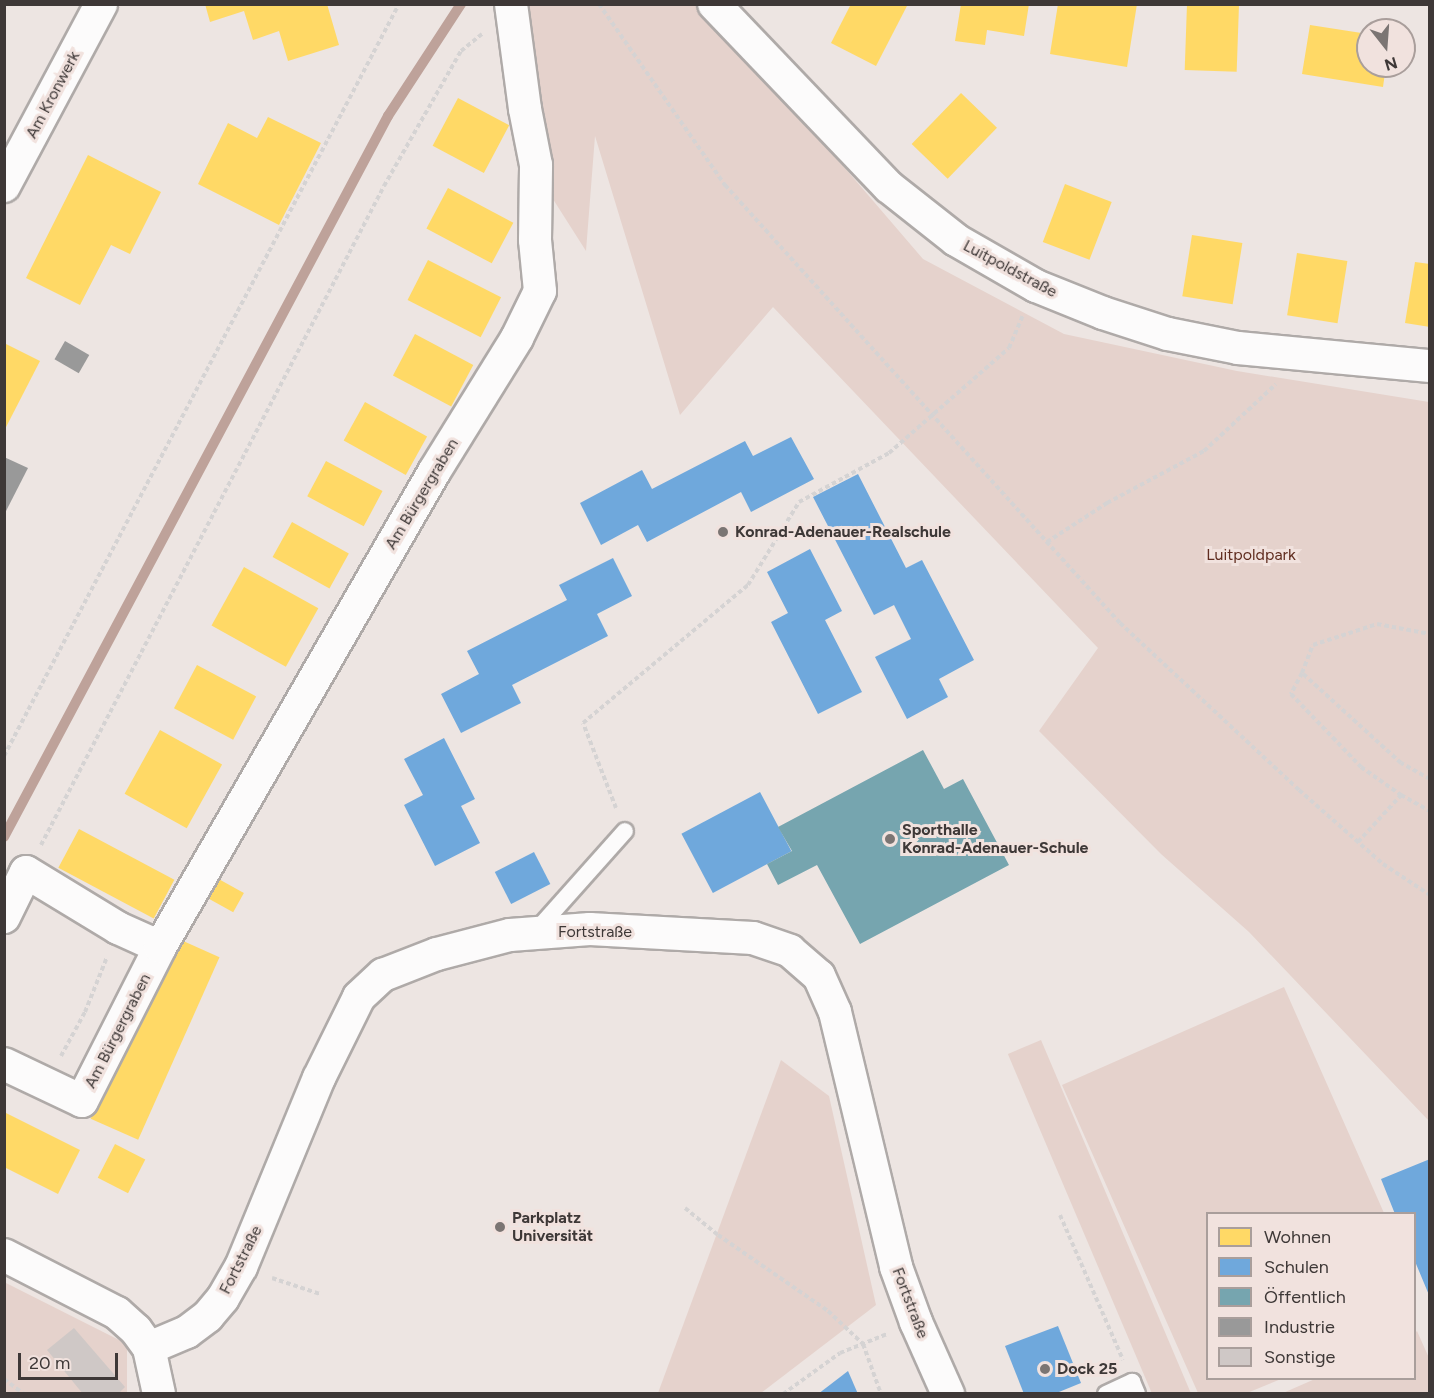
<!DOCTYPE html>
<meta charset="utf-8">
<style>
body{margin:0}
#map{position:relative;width:1434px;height:1398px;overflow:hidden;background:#ede5e2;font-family:Figtree,sans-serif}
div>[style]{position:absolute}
.green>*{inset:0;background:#e5d2cc;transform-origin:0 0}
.homes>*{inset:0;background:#ffd966;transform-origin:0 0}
.schools>*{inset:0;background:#6fa8dc;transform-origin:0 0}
.public>*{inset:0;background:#76a5af}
.industry>*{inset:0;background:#999;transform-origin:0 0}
.stream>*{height:10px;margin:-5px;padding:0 5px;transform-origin:5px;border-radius:5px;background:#bea29a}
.building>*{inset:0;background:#cfc8c6}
.path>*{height:4px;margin-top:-2px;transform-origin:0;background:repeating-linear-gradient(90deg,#d5d3d3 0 4.5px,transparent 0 7.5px)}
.roads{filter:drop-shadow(2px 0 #afaaa8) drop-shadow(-2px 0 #afaaa8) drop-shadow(0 2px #afaaa8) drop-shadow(0 -2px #afaaa8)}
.service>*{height:16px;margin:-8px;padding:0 8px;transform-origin:8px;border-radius:8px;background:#fcfbfb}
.minor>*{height:32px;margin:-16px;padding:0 16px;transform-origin:16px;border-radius:16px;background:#fcfbfb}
.path-bridge>*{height:4px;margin-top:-2px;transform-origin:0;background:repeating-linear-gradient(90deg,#d5d3d3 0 4.5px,transparent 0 7.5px)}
.dots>*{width:16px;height:16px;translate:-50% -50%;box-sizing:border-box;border:3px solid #f1e2de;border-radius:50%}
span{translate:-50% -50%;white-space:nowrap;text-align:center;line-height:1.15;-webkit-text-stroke:6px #f1e2de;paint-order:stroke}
.street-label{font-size:16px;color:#3e3837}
.poi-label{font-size:16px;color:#3e3837;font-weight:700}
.left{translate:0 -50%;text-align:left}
.park-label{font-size:16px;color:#602d20}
.frame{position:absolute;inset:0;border:6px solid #3e3837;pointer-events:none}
.legend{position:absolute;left:1206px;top:1212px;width:210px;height:168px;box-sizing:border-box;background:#f1e2de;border:2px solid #a99e9b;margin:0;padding:8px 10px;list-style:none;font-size:18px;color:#3e3837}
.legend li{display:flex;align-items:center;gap:12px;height:30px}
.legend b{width:30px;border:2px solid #a99e9b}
.north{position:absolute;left:1356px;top:18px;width:60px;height:60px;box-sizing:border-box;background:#f1e2de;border:2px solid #a99e9b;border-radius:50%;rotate:163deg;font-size:16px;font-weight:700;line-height:24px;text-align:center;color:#3e3837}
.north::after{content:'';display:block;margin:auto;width:21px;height:27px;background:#7b7573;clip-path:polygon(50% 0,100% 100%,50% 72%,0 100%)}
.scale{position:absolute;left:18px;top:1353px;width:100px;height:27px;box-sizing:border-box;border:3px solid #3e3837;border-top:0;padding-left:8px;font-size:18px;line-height:21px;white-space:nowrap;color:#3e3837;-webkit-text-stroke:4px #f1e2de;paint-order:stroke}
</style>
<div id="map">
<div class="green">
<i style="clip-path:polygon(503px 5px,705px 5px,923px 259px,1064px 334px,1237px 371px,1429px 402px,1429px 1121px,1249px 932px,1161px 854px,1039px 731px,1098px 648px,773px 307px,680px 415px,595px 136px,586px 251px,523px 152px)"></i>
<i style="clip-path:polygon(1284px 987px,1384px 1213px,1208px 1214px,1208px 1378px,1281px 1379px,1247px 1393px,1198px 1393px,1062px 1085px)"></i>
<i style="left:1041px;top:1040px;width:385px;height:36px;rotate:67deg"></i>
<i style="clip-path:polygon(781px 1060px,829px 1096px,876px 1305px,761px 1393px,658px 1393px)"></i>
<i style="clip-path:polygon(4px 1282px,127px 1344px,127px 1393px,5px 1393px)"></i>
<i style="clip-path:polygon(1417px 1331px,1429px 1358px,1429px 1393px,1283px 1393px,1315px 1379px,1414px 1378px,1415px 1333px)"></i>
</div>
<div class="homes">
<i style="clip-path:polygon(205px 4px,327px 4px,339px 45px,288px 61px,279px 31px,253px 40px,244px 11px,210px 22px)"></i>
<i style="clip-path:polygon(851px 4px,908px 4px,876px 66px,831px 43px)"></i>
<i style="clip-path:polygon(961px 4px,1029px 4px,1024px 36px,987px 30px,985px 45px,955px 41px)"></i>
<i style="clip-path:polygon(1058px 4px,1137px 4px,1127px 67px,1050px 54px)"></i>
<i style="left:1187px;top:4px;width:52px;height:66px;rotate:2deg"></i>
<i style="clip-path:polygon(1310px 25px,1368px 34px,1368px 66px,1386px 66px,1383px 87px,1302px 74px)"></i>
<i style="left:961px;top:93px;width:50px;height:71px;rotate:44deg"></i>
<i style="left:458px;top:98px;width:58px;height:54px;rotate:28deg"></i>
<i style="clip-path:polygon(268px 117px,321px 143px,279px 225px,198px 184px,228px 123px,257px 138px)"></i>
<i style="clip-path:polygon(88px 155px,161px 192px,130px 254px,111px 245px,80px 305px,26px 278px)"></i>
<i style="left:1065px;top:184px;width:50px;height:62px;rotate:21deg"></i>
<i style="left:448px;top:188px;width:74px;height:46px;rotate:28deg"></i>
<i style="left:1192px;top:235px;width:51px;height:62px;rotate:9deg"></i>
<i style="left:1297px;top:253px;width:51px;height:63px;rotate:9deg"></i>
<i style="left:428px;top:260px;width:82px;height:45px;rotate:27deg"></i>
<i style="clip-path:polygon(1415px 262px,1430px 264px,1430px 327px,1405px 323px)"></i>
<i style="left:415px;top:334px;width:66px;height:47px;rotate:28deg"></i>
<i style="clip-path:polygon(4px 343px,40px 361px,4px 431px)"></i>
<i style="left:365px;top:402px;width:71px;height:44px;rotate:29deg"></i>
<i style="left:326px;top:461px;width:64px;height:40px;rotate:28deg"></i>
<i style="left:292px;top:522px;width:65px;height:40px;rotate:29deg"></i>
<i style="left:244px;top:567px;width:85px;height:67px;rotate:29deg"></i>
<i style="left:197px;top:665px;width:67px;height:49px;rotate:28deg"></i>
<i style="left:160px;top:730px;width:71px;height:73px;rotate:29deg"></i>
<i style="left:79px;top:829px;width:108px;height:44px;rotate:28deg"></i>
<i style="left:215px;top:877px;width:33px;height:22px;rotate:29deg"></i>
<i style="left:172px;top:936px;width:52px;height:200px;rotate:24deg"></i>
<i style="clip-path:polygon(4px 1112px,80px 1150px,58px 1194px,4px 1167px)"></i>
<i style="left:115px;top:1144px;width:34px;height:38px;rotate:27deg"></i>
</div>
<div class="schools">
<i style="clip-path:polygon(791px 437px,814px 479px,751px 512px,741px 492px,647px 542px,638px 525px,601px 545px,580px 503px,642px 470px,652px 489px,745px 441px,753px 456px)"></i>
<i style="clip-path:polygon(858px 474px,906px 568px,922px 560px,974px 660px,939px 679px,948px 697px,907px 719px,875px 657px,911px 639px,894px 605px,874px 615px,813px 497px)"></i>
<i style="clip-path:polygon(810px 549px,842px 611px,825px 620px,862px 692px,818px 714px,771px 622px,788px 613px,767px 572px)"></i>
<i style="clip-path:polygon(613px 558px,632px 596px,597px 614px,608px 636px,512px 685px,521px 703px,461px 733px,441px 694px,479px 674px,467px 651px,567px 600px,559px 585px)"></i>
<i style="clip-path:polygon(444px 738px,475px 799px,461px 806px,480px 843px,435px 866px,404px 805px,423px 795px,404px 759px)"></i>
<i style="left:760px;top:792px;width:67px;height:89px;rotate:62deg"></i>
<i style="left:534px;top:852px;width:36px;height:44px;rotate:63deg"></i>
<i style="clip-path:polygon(1430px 1159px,1430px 1295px,1429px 1295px,1414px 1259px,1414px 1214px,1395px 1214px,1381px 1179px)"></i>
<i style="clip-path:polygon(1058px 1326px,1081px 1383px,1054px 1394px,1024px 1394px,1005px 1346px)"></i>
<i style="clip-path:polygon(848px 1371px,858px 1394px,818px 1394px)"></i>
</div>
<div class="public">
<i style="clip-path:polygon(923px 750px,944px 789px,963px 779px,1009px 865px,860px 944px,817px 865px,778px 885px,767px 864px,792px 851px,778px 827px)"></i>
</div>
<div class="industry">
<i style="left:65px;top:341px;width:28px;height:21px;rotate:30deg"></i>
<i style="clip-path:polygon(4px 457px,28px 468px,4px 515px)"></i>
</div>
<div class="stream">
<i style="left:4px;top:837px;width:817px;rotate:-61.96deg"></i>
<i style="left:388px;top:116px;width:134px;rotate:-56.9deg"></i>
</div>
<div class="building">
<i style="clip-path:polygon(74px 1328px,125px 1387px,118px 1394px,83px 1394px,47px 1350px)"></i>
</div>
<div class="path">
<i style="left:599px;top:4px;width:221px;rotate:55.2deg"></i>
<i style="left:725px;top:185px;width:590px;rotate:47.96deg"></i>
<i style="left:1120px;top:623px;width:245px;rotate:43deg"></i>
<i style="left:1299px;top:790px;width:112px;rotate:41.4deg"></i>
<i style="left:1383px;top:864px;width:56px;rotate:33.4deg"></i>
<i style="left:1009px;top:348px;width:36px;rotate:-67deg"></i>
<i style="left:1047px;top:542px;width:72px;rotate:-33deg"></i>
<i style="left:1107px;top:503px;width:110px;rotate:-28.2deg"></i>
<i style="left:1204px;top:451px;width:98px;rotate:-42.9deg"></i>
<i style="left:1302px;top:673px;width:30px;rotate:-69deg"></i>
<i style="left:1313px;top:645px;width:67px;rotate:-18.2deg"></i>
<i style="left:1377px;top:624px;width:54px;rotate:10.7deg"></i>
<i style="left:4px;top:756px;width:849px;rotate:-62.29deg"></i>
<i style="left:1430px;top:779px;width:33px;rotate:-151deg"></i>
<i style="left:1401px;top:763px;width:134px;rotate:-137.7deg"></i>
<i style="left:1302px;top:673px;width:24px;rotate:118deg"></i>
<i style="left:1291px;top:694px;width:101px;rotate:46.2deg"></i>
<i style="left:1361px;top:767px;width:49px;rotate:35deg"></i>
<i style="left:1401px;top:795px;width:33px;rotate:29deg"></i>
<i style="left:616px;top:808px;width:91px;rotate:-111.2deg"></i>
<i style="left:583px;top:723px;width:215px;rotate:-39.9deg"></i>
<i style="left:748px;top:585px;width:97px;rotate:-58.4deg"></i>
<i style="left:799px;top:502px;width:102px;rotate:-28.6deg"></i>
<i style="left:1358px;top:842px;width:64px;rotate:-47.5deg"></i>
<i style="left:41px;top:845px;width:743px;rotate:-62.5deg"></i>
<i style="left:384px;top:186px;width:155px;rotate:-60.3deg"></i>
<i style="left:461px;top:51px;width:27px;rotate:-39deg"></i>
<i style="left:61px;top:1056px;width:50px;rotate:-61.4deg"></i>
<i style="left:85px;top:1012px;width:59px;rotate:-68.2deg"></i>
<i style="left:685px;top:1208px;width:43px;rotate:39.3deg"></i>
<i style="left:718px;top:1235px;width:134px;rotate:34.6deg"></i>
<i style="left:828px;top:1311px;width:48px;rotate:43.3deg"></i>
<i style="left:863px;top:1344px;width:53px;rotate:70.2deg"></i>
<i style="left:1060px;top:1215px;width:158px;rotate:66.5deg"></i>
<i style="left:272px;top:1278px;width:51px;rotate:18.4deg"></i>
<i style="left:4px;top:1379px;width:25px;rotate:37deg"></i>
<i style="left:783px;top:1394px;width:70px;rotate:-35.7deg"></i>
<i style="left:840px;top:1353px;width:51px;rotate:-22deg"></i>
</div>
<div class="roads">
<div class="service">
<i style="left:535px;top:932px;width:135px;rotate:-48.3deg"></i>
<i style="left:1106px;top:1394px;width:29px;rotate:-25deg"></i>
<i style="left:1132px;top:1382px;width:13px;rotate:67deg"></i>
</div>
<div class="minor">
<i style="left:714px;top:4px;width:253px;rotate:46.3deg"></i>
<i style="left:889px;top:187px;width:85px;rotate:38.3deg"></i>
<i style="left:956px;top:240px;width:92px;rotate:29.9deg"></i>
<i style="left:1036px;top:286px;width:72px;rotate:21.9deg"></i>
<i style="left:1103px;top:313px;width:68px;rotate:17.9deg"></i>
<i style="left:1168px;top:334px;width:71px;rotate:11.3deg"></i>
<i style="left:1238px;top:348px;width:193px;rotate:5.4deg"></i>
<i style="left:4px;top:186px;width:206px;rotate:-61.9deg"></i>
<i style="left:4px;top:917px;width:50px;rotate:-63.9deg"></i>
<i style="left:26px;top:872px;width:108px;rotate:31.3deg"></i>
<i style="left:118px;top:928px;width:46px;rotate:24.3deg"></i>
<i style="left:4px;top:1064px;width:86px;rotate:25.4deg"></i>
<i style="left:82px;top:1101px;width:173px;rotate:-63.1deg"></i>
<i style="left:160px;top:947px;width:548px;rotate:-60.02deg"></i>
<i style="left:434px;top:472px;width:158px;rotate:-58.2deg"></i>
<i style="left:517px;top:338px;width:52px;rotate:-63.9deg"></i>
<i style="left:540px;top:291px;width:51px;rotate:-95.6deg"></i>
<i style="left:535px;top:240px;width:75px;rotate:-89.2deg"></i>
<i style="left:536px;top:165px;width:57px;rotate:-101.1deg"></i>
<i style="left:525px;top:109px;width:106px;rotate:-97.6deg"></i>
<i style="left:4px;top:1255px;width:127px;rotate:27.2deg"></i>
<i style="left:117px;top:1313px;width:25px;rotate:42deg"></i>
<i style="left:136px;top:1330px;width:22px;rotate:54deg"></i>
<i style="left:149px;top:1348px;width:47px;rotate:77.7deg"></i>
<i style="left:149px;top:1348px;width:41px;rotate:-22.8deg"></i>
<i style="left:187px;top:1332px;width:26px;rotate:-37deg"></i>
<i style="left:208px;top:1316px;width:23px;rotate:-50deg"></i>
<i style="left:223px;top:1298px;width:36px;rotate:-60deg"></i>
<i style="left:241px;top:1267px;width:204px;rotate:-67.6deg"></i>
<i style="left:319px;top:1078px;width:90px;rotate:-63.7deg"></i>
<i style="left:359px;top:997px;width:33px;rotate:-43deg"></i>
<i style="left:383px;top:975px;width:58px;rotate:-21.3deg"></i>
<i style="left:437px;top:954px;width:75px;rotate:-14.6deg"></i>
<i style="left:510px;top:935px;width:80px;rotate:-4.3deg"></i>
<i style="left:590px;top:929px;width:163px;rotate:3.2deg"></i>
<i style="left:753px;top:938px;width:39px;rotate:19deg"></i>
<i style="left:790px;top:951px;width:38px;rotate:41deg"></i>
<i style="left:819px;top:976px;width:39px;rotate:66deg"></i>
<i style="left:835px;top:1012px;width:262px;rotate:76.5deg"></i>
<i style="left:896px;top:1267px;width:59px;rotate:70deg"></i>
<i style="left:916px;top:1322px;width:79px;rotate:66deg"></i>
</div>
</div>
<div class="path-bridge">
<i style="left:889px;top:453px;width:159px;rotate:-41.2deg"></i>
</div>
<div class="dots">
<i style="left:723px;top:532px;background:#7b7573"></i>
<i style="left:890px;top:839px;background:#7b7573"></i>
<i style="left:500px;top:1227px;background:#7b7573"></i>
<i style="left:1045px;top:1369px;background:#7b7573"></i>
</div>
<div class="street-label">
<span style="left:53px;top:95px;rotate:-62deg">Am Kronwerk</span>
<span style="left:1010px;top:269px;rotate:28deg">Luitpoldstraße</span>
<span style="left:422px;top:494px;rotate:-59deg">Am Bürgergraben</span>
<span style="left:595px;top:932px">Fortstraße</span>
<span style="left:118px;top:1031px;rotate:-63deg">Am Bürgergraben</span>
<span style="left:241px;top:1260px;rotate:-63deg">Fortstraße</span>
<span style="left:910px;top:1303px;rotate:69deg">Fortstraße</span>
</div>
<div class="poi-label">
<span class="left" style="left:735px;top:532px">Konrad-Adenauer-Realschule</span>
<span class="left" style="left:902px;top:839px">Sporthalle<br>Konrad-Adenauer-Schule</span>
<span class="left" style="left:512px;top:1227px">Parkplatz<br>Universität</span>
<span class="left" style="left:1057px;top:1369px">Dock 25</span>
</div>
<div class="park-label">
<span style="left:1251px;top:555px">Luitpoldpark</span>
</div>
<div class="frame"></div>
<ul class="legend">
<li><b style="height:16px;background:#ffd966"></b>Wohnen</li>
<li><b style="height:16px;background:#6fa8dc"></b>Schulen</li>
<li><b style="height:16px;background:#76a5af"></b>Öffentlich</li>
<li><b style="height:16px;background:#999"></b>Industrie</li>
<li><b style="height:16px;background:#cfc8c6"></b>Sonstige</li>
</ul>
<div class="north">N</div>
<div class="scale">20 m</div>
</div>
